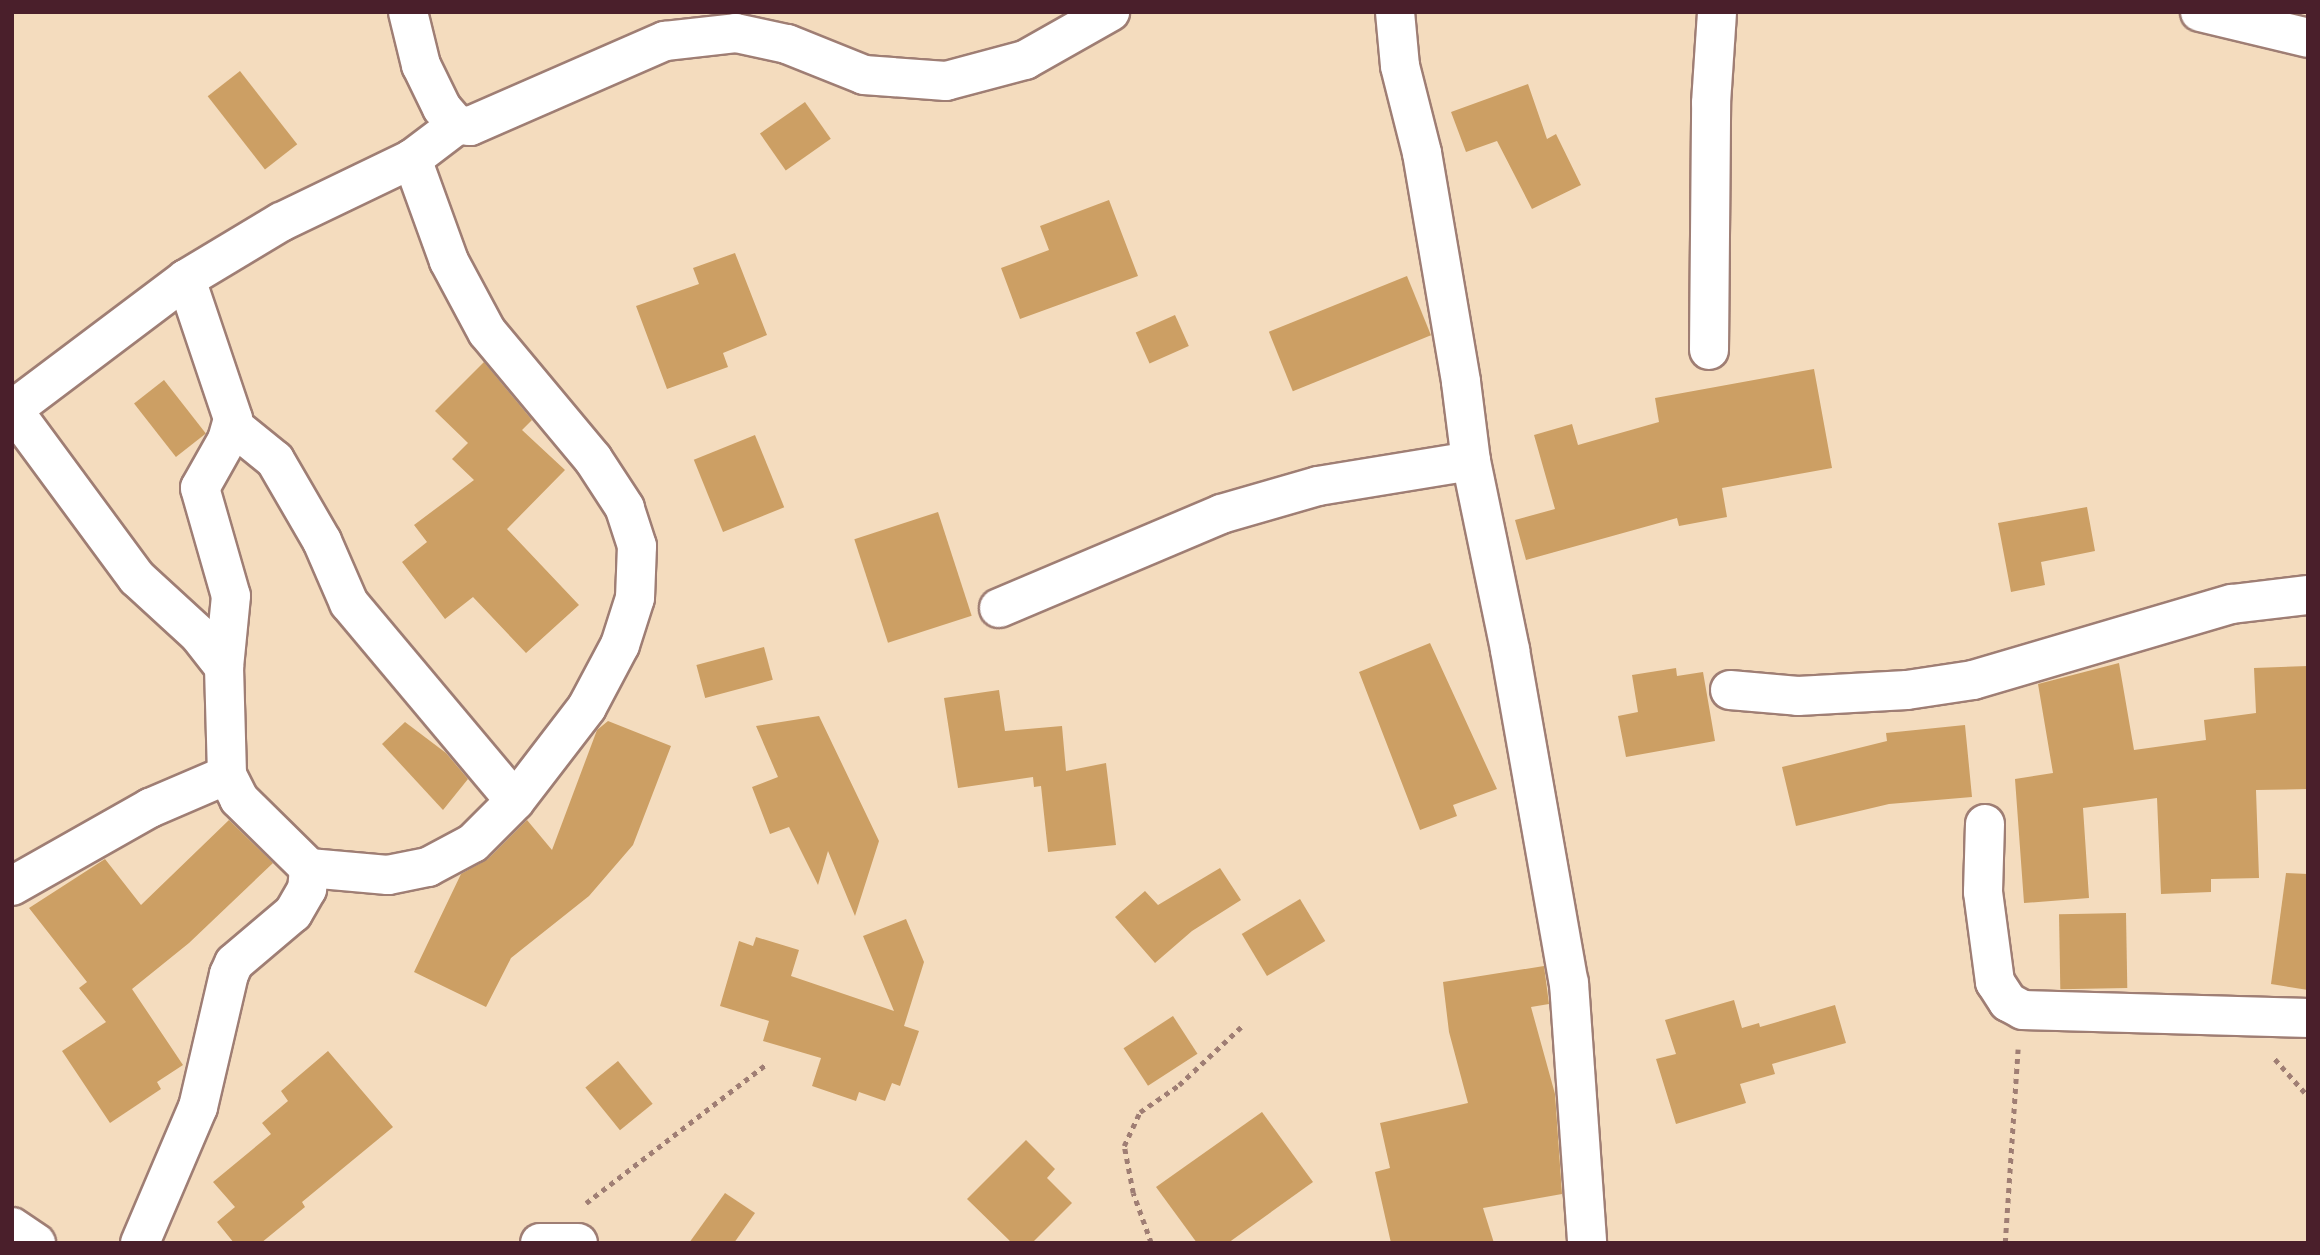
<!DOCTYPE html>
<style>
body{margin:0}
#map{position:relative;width:2320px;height:1255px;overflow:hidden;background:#f4dcbe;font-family:Mynerve,sans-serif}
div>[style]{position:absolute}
.building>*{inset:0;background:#cc9f64;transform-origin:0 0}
.path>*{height:4.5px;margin-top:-2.25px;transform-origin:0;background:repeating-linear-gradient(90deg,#9f7e74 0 5px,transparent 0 10px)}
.roads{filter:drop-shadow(2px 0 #9f7e74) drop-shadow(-2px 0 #9f7e74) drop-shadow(0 2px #9f7e74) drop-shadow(0 -2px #9f7e74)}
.street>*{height:38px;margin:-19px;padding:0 19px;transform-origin:19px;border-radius:19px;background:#fff}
span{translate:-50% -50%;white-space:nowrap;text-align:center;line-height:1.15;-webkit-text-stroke:5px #fdfcf7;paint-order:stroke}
.frame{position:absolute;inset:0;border:14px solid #4a1f2b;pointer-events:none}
</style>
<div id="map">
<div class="building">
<i style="left:240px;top:71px;width:93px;height:41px;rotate:52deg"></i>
<i style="clip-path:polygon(1528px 84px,1547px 139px,1556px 134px,1581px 185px,1532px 209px,1497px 141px,1466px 152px,1451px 112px)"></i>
<i style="left:805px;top:102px;width:45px;height:55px;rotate:55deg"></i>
<i style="clip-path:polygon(1109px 200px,1138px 276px,1020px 319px,1001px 268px,1049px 250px,1040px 226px)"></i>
<i style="clip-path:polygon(735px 253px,767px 335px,723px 353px,728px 367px,667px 389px,636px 306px,699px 284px,693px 268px)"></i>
<i style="left:1407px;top:276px;width:64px;height:149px;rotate:68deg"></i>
<i style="left:1175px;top:315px;width:34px;height:43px;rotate:66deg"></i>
<i style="clip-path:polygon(484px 362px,532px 420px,522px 430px,565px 470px,507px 529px,579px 605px,526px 653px,473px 597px,445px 619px,402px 562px,427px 542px,414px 525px,474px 480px,452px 459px,468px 443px,435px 411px)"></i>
<i style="clip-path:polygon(1814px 369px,1832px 468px,1722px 488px,1727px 517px,1679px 526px,1677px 518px,1526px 560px,1515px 520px,1555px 509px,1534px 435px,1572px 424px,1578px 445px,1659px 422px,1655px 398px)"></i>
<i style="left:164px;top:380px;width:68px;height:38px;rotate:52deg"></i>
<i style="left:755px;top:435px;width:78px;height:66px;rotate:68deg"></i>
<i style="clip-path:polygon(2087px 507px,2095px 551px,2041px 562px,2045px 585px,2011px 592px,1998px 523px)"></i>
<i style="left:938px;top:512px;width:109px;height:88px;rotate:72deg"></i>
<i style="clip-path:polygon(1430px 643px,1497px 789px,1453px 805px,1457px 816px,1420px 830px,1359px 672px)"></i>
<i style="left:764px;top:647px;width:34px;height:70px;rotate:75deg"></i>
<i style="clip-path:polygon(2119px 663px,2134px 750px,2206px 740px,2204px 720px,2256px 713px,2254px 668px,2308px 666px,2308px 789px,2256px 790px,2259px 878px,2211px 879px,2211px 892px,2161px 894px,2157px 798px,2083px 808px,2089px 898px,2024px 903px,2015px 779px,2053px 773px,2038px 684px)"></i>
<i style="clip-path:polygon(1676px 668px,1677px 676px,1703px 672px,1715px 741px,1626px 757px,1618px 716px,1638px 712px,1632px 675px)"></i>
<i style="clip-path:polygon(999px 690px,1005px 731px,1062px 726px,1066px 771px,1106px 763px,1116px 845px,1048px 852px,1041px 786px,1034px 787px,1033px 777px,958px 788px,944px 698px)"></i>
<i style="clip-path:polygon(819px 716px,879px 841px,855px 916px,828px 851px,818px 885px,789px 827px,770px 834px,752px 787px,778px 777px,756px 726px)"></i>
<i style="clip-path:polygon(608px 721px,671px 746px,633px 845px,589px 896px,511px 958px,486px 1007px,414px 972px,461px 874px,488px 859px,527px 820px,552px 850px,597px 730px)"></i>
<i style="clip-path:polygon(405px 722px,446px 753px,468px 779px,443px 810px,382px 744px)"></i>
<i style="clip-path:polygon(1965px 725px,1972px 797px,1889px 804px,1796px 826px,1782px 767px,1887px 741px,1886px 733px)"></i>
<i style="clip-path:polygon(229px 820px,273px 863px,189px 943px,132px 989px,183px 1065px,157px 1082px,161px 1089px,110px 1123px,62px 1051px,106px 1022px,79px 988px,87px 982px,29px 908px,105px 859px,141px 905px)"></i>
<i style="clip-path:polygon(1220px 868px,1241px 900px,1192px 931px,1155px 963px,1115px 917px,1145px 891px,1158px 905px)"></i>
<i style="clip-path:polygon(2286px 873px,2308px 874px,2308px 990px,2271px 984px)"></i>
<i style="left:1300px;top:899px;width:49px;height:68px;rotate:59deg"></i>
<i style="left:2126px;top:913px;width:75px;height:67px;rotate:89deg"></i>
<i style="clip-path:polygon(906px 919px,924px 962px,904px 1026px,919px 1031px,900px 1086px,892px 1083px,885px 1101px,859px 1092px,856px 1101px,812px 1086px,821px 1058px,763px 1041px,769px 1021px,720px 1006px,739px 941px,753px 946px,756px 937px,799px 950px,791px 976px,894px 1011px,863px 936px)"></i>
<i style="clip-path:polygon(1544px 966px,1549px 1004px,1531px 1007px,1555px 1094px,1562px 1194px,1483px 1208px,1494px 1243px,1391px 1243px,1375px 1172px,1390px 1168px,1380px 1123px,1468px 1103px,1449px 1032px,1443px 982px)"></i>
<i style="clip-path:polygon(1734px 1000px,1742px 1028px,1759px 1023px,1760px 1027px,1835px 1005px,1846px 1043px,1772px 1064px,1775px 1074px,1740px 1084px,1746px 1103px,1676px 1124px,1656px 1059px,1676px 1054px,1665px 1020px)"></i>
<i style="left:1173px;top:1016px;width:45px;height:59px;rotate:57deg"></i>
<i style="clip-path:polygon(328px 1051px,393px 1127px,302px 1202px,305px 1207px,261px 1243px,234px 1243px,217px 1222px,235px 1207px,213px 1182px,271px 1134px,262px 1123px,288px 1101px,281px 1091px)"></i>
<i style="left:618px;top:1061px;width:55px;height:42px;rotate:51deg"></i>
<i style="clip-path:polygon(1262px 1112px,1313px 1182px,1228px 1243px,1197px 1243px,1156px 1187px)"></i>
<i style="clip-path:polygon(1026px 1140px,1055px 1169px,1047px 1178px,1072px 1203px,1032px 1243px,1012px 1243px,967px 1199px)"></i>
<i style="clip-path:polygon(725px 1193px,755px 1213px,734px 1243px,689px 1243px)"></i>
</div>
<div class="path">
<i style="left:2275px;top:1059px;width:50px;rotate:48.3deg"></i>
<i style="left:586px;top:1203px;width:226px;rotate:-37.6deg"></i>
<i style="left:1151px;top:1243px;width:53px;rotate:-109.8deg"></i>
<i style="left:1133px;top:1193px;width:48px;rotate:-100.8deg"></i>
<i style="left:1124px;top:1146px;width:38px;rotate:-65deg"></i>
<i style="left:1140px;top:1112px;width:47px;rotate:-34.7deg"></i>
<i style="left:1179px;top:1085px;width:85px;rotate:-43.1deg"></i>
<i style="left:2005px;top:1243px;width:194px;rotate:-86.2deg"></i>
</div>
<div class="roads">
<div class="street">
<i style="left:408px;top:12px;width:55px;rotate:76.2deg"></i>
<i style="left:421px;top:65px;width:48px;rotate:64deg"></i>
<i style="left:442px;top:108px;width:23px;rotate:49deg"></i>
<i style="left:457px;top:125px;width:13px;rotate:4deg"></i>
<i style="left:470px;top:126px;width:213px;rotate:-23.6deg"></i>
<i style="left:665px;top:41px;width:71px;rotate:-6.4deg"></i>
<i style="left:736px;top:33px;width:52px;rotate:12.2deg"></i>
<i style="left:787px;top:44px;width:83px;rotate:21.9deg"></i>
<i style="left:864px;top:75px;width:82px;rotate:4.2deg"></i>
<i style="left:946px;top:81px;width:82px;rotate:-14.9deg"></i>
<i style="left:1025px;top:60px;width:98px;rotate:-29.5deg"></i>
<i style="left:1395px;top:12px;width:54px;rotate:84.7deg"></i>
<i style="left:1400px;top:66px;width:90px;rotate:75.8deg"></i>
<i style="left:1422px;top:153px;width:232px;rotate:80.3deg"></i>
<i style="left:1461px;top:382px;width:80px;rotate:82.8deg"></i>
<i style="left:1471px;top:461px;width:193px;rotate:78.3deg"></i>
<i style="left:1510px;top:650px;width:338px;rotate:80deg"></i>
<i style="left:1569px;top:983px;width:261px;rotate:86deg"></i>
<i style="left:2200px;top:12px;width:111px;rotate:13.5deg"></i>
<i style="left:186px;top:279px;width:148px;rotate:71.4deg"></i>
<i style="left:233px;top:419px;width:22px;rotate:106deg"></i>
<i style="left:227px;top:440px;width:55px;rotate:119.4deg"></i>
<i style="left:200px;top:488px;width:112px;rotate:74deg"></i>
<i style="left:231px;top:596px;width:71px;rotate:95.6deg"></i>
<i style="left:1709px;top:350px;width:247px;rotate:-89.5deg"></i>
<i style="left:1711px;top:103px;width:91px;rotate:-86.2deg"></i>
<i style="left:12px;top:410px;width:218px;rotate:-37deg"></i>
<i style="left:186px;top:279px;width:111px;rotate:-31deg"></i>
<i style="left:281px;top:222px;width:145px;rotate:-25.7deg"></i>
<i style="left:412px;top:159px;width:56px;rotate:-37.1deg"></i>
<i style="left:13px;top:410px;width:209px;rotate:53.6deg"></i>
<i style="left:137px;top:578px;width:84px;rotate:42.6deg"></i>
<i style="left:199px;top:635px;width:41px;rotate:52deg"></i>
<i style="left:224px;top:667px;width:108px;rotate:88.4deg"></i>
<i style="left:227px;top:775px;width:27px;rotate:63deg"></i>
<i style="left:239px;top:799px;width:98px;rotate:44.6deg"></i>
<i style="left:309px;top:868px;width:21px;rotate:95deg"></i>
<i style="left:307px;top:889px;width:28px;rotate:120deg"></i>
<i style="left:293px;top:913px;width:77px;rotate:139.7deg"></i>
<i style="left:234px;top:963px;width:12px;rotate:114deg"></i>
<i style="left:229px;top:974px;width:137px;rotate:103.1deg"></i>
<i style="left:198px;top:1107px;width:148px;rotate:113.1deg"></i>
<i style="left:233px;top:426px;width:54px;rotate:39deg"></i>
<i style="left:275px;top:460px;width:94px;rotate:59.9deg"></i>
<i style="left:322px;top:541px;width:68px;rotate:66.5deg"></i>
<i style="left:349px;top:603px;width:258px;rotate:50deg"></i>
<i style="left:999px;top:608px;width:241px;rotate:-22.9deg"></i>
<i style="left:1221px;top:514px;width:101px;rotate:-16.1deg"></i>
<i style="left:1318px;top:486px;width:155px;rotate:-9.3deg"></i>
<i style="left:1730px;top:690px;width:68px;rotate:5deg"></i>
<i style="left:1798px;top:696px;width:109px;rotate:-3.2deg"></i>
<i style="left:1907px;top:690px;width:67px;rotate:-8.6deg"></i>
<i style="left:1973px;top:680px;width:270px;rotate:-16.4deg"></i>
<i style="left:2232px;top:604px;width:77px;rotate:-6.8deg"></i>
<i style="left:1985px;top:824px;width:68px;rotate:91.7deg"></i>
<i style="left:1983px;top:892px;width:91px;rotate:82.4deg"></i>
<i style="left:1995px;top:982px;width:24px;rotate:57deg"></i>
<i style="left:2008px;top:1002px;width:17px;rotate:28deg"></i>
<i style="left:2023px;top:1010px;width:285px;rotate:1.6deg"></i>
<i style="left:309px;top:868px;width:79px;rotate:5.1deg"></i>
<i style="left:388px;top:875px;width:41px;rotate:-11.3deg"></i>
<i style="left:428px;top:867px;width:51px;rotate:-28.1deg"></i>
<i style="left:473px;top:843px;width:59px;rotate:-45deg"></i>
<i style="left:515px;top:801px;width:118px;rotate:-52.5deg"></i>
<i style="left:587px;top:707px;width:70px;rotate:-62deg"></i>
<i style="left:620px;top:645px;width:49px;rotate:-72.3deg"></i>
<i style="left:635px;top:598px;width:52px;rotate:-87.8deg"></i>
<i style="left:637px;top:546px;width:40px;rotate:-108deg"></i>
<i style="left:625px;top:508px;width:59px;rotate:-123.1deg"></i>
<i style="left:593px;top:459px;width:165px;rotate:-129.8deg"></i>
<i style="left:487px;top:332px;width:81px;rotate:-118.2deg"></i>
<i style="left:449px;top:261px;width:109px;rotate:-109.9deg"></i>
<i style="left:12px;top:886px;width:159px;rotate:-29.5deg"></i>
<i style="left:150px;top:808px;width:84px;rotate:-23.2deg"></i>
<i style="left:12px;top:1227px;width:29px;rotate:34deg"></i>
<i style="left:540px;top:1243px;width:38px"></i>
</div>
</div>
<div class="frame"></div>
</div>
